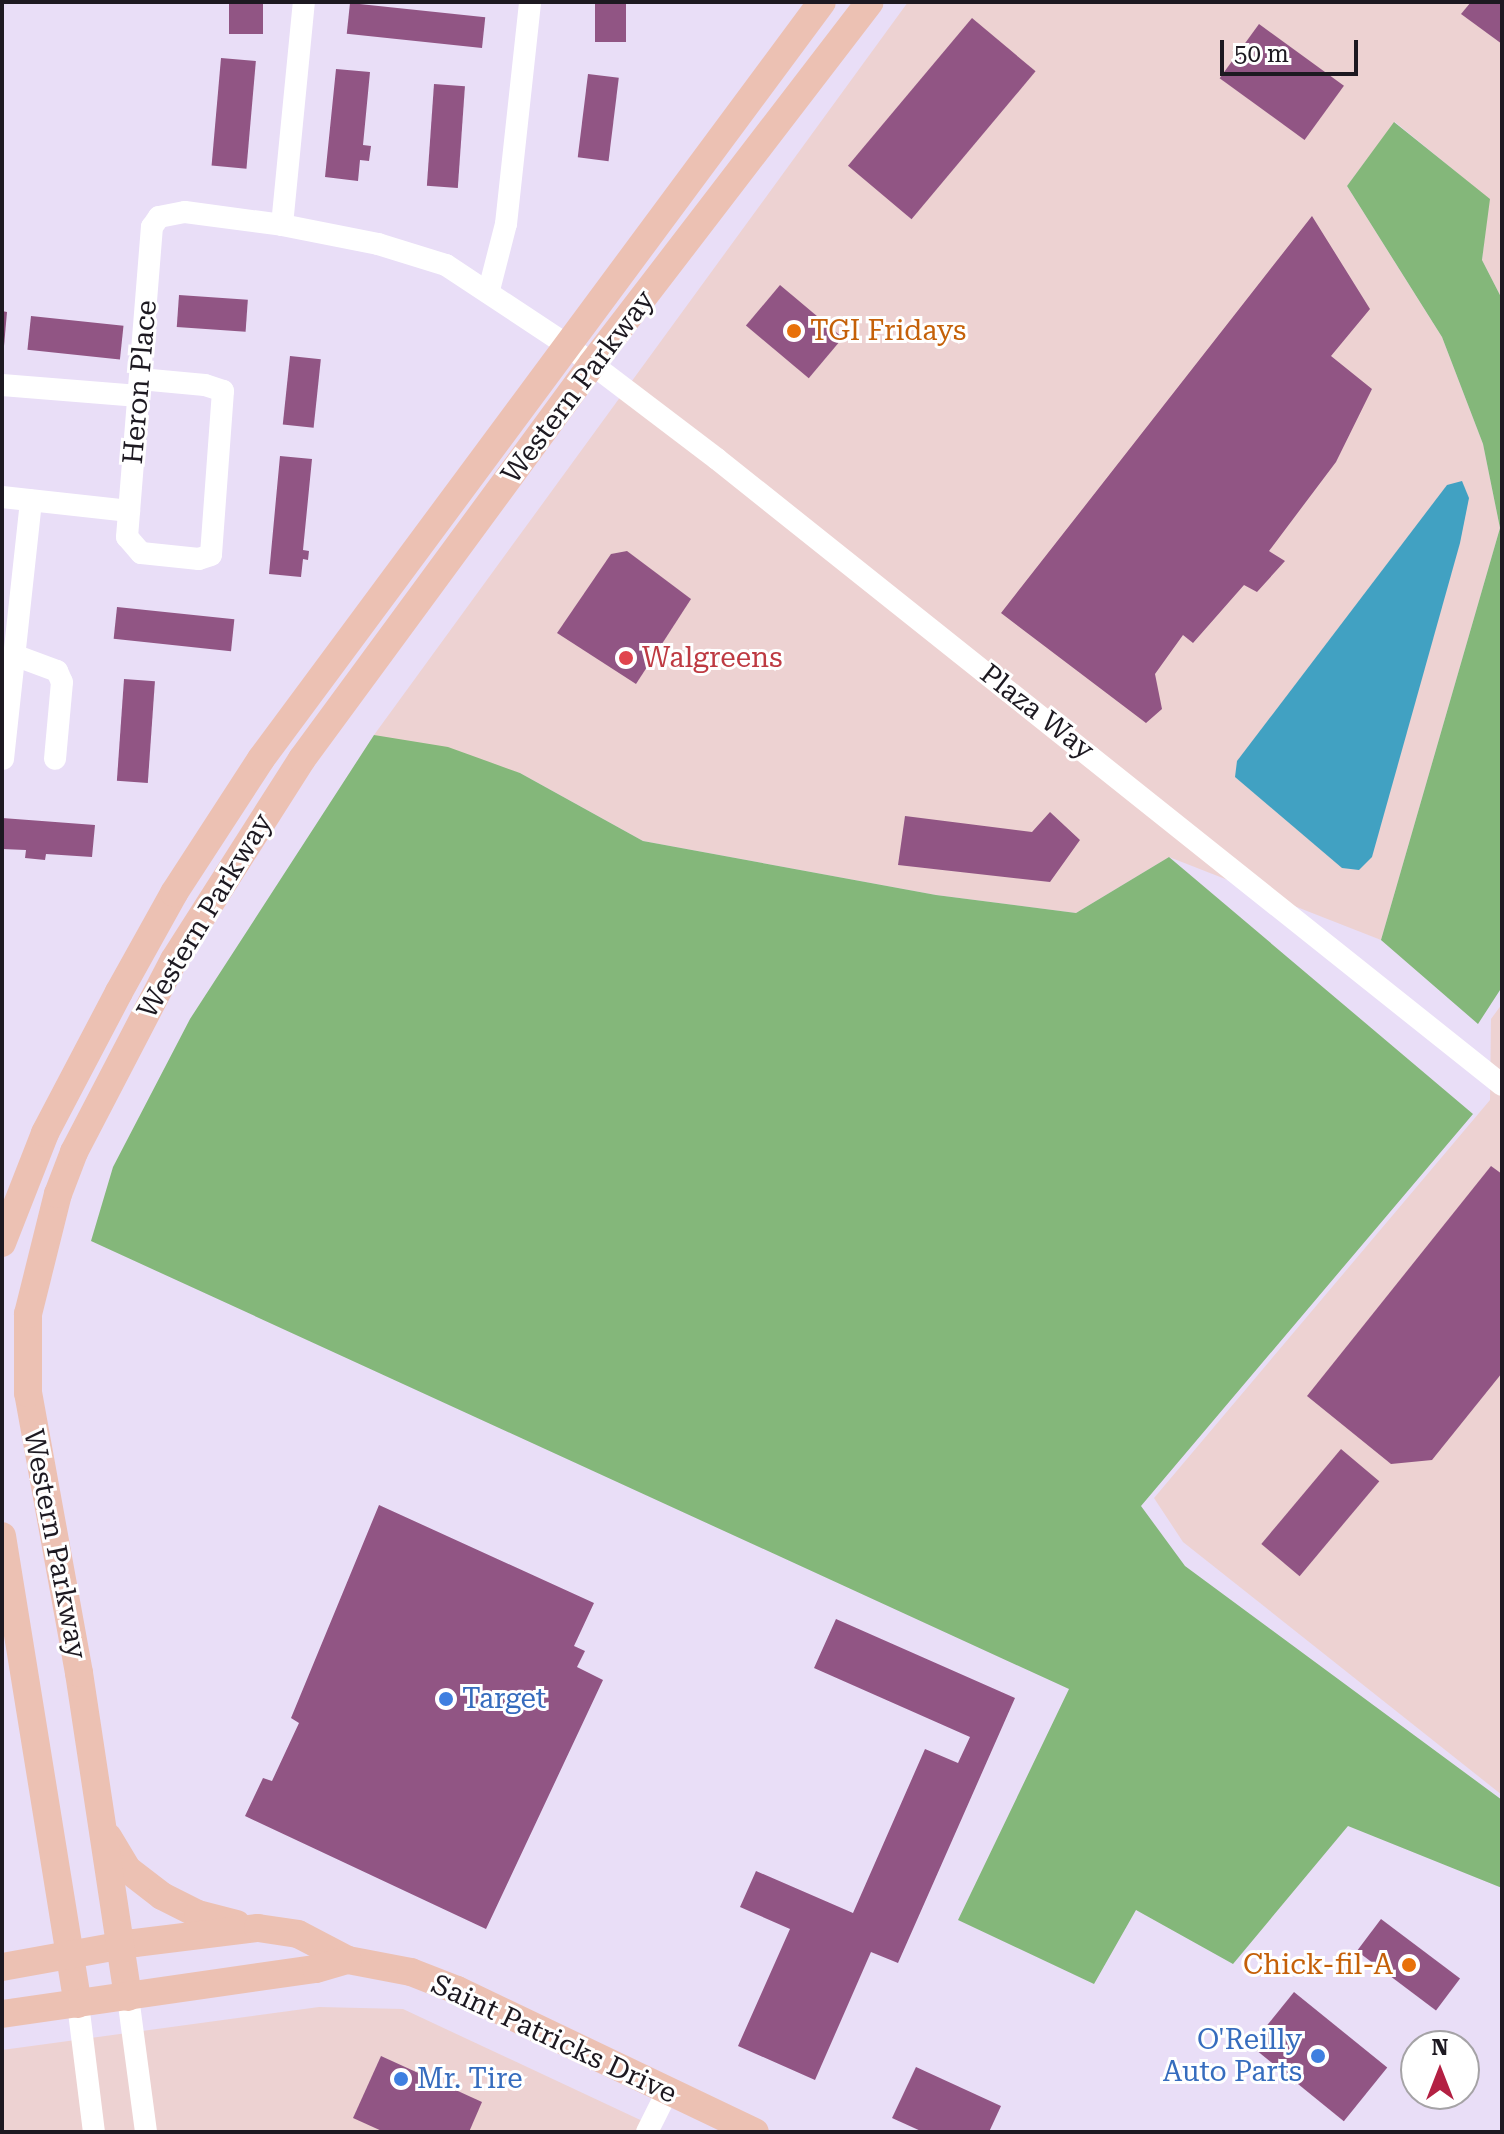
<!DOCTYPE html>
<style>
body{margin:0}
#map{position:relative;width:1504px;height:2134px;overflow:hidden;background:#e9def7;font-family:"Roboto Serif",serif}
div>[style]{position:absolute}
.commercial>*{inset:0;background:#edd2d2}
.forest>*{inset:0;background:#84b77a}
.water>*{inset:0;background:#41a1c2}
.building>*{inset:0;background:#915584;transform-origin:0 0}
.minor>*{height:22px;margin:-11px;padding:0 11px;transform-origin:11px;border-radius:11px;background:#fff}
.major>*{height:28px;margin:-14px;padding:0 14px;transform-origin:14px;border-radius:14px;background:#ecc1b3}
.dots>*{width:22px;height:22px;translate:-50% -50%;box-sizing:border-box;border:4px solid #fff;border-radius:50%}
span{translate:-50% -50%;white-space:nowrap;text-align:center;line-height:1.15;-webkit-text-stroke:6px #fff;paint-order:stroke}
.food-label{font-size:28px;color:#c56008}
.left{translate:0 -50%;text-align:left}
.right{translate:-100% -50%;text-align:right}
.street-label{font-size:28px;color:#1d1921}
.health-label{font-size:28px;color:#be3a42}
.shop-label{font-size:28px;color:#366cbe}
.frame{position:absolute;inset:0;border:4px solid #1d1921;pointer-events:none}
.north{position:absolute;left:1400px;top:2030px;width:80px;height:80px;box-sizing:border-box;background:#fff;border:2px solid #a5a3a6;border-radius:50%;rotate:0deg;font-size:22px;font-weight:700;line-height:32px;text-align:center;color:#1d1921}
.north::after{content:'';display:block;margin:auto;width:28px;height:36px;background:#b32043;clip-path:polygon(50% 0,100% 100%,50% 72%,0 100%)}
.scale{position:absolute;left:1220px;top:40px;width:138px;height:36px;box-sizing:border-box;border:4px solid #1d1921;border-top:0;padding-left:10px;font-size:24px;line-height:28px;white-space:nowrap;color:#1d1921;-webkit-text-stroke:6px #fff;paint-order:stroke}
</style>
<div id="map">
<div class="commercial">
<i style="clip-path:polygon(908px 2px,1502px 2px,1502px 299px,1482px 260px,1489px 199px,1395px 122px,1347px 186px,1442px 337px,1483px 444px,1500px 528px,1381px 940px,1169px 857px,1076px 913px,936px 895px,643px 841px,520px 773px,374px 735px)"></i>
<i style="clip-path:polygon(1502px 1004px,1502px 1795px,1183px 1542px,1154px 1498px,1490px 1100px,1491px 1019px)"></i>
<i style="clip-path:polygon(319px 2007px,403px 2009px,666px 2132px,2px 2132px,2px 2050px)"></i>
</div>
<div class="forest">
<i style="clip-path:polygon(1394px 122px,1490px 199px,1482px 260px,1502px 299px,1502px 987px,1478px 1024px,1381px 940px,1500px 528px,1483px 444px,1442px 337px,1347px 186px)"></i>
<i style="clip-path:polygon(374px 735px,448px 747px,520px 773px,643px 841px,936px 895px,1076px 913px,1169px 857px,1473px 1114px,1141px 1506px,1185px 1566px,1502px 1800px,1502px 1888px,1348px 1826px,1233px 1964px,1136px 1910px,1094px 1984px,958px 1920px,1069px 1689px,91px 1241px,113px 1167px,190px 1019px)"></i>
</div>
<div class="water">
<i style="clip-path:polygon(1462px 481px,1469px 498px,1460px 543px,1372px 857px,1359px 870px,1342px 868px,1235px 777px,1237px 761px,1447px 485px)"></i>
</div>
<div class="building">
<i style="left:229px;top:2px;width:34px;height:32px"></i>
<i style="left:595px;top:2px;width:31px;height:40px"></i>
<i style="clip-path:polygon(1471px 2px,1502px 2px,1502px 44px,1461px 14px)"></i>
<i style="left:350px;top:3px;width:136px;height:31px;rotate:6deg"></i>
<i style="left:972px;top:18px;width:83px;height:193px;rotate:40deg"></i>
<i style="left:1259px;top:24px;width:105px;height:67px;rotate:36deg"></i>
<i style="left:221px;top:58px;width:35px;height:108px;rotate:5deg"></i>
<i style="clip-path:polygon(336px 69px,370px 72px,363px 145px,371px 146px,369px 161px,360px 160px,358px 181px,325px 177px)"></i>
<i style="left:588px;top:74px;width:31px;height:84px;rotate:7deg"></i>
<i style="left:434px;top:84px;width:31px;height:102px;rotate:4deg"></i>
<i style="clip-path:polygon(1312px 216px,1370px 309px,1331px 356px,1372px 389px,1336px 462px,1269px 551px,1285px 561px,1257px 592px,1244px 585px,1193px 643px,1183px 635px,1155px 674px,1162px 709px,1146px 723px,1001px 613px)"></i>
<i style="left:780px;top:285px;width:82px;height:53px;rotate:40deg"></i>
<i style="left:179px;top:295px;width:69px;height:32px;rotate:4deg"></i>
<i style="clip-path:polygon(2px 311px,7px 312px,4px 346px,2px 346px)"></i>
<i style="left:31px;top:316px;width:93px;height:34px;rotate:6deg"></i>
<i style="left:290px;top:356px;width:31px;height:69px;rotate:6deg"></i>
<i style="clip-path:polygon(280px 456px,312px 459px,303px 550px,309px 551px,308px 560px,303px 559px,301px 577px,269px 574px)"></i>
<i style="clip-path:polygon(627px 551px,691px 599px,636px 684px,557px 633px,611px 554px)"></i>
<i style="left:117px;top:607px;width:118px;height:32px;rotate:6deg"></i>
<i style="left:124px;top:679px;width:31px;height:102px;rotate:4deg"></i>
<i style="clip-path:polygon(1050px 812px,1080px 840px,1050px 882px,898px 865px,905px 816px,1032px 832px)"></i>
<i style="clip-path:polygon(2px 818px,95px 825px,92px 857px,46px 854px,45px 860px,25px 858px,26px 850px,2px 849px)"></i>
<i style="clip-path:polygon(1491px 1166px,1502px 1174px,1502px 1373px,1432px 1460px,1391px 1464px,1307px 1396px)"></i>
<i style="left:1341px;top:1449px;width:50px;height:124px;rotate:40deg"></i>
<i style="clip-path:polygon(379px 1505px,594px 1603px,574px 1646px,585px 1651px,577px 1667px,603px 1680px,486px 1929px,245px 1816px,263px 1778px,272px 1781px,299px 1723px,291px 1718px)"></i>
<i style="clip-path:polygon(836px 1619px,1015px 1698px,898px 1963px,871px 1952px,815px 2080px,738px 2046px,790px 1929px,740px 1907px,756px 1871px,853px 1913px,925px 1749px,958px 1763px,970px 1737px,814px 1668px)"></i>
<i style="left:1381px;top:1919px;width:99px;height:40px;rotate:37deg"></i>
<i style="left:1294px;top:1992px;width:120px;height:69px;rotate:39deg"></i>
<i style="clip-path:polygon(381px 2056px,482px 2102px,469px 2132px,384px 2132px,353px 2118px)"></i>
<i style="clip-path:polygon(916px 2067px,1001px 2106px,989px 2132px,923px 2132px,892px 2118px)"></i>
</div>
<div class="minor">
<i style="left:282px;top:225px;width:224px;rotate:-84.4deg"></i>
<i style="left:489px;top:290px;width:68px;rotate:-75.6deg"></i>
<i style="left:506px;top:224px;width:223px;rotate:-83.8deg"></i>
<i style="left:140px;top:379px;width:65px;rotate:5.3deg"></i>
<i style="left:205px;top:385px;width:19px;rotate:18deg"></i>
<i style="left:223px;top:391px;width:164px;rotate:94.2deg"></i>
<i style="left:211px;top:555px;width:13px;rotate:162deg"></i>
<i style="left:199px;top:559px;width:58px;rotate:-174.1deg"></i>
<i style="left:141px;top:553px;width:21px;rotate:-131deg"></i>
<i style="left:127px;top:537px;width:311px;rotate:-85.4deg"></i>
<i style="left:152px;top:227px;width:12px;rotate:-55deg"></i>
<i style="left:159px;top:217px;width:26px;rotate:-11deg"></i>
<i style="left:185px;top:212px;width:98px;rotate:7.6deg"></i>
<i style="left:282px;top:225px;width:98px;rotate:11.2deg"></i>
<i style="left:378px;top:244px;width:71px;rotate:17.2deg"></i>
<i style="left:446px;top:265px;width:145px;rotate:33.5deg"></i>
<i style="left:567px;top:345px;width:188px;rotate:37.2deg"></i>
<i style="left:717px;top:459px;width:1004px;rotate:38.57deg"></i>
<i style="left:2px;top:385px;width:137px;rotate:4.6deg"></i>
<i style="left:2px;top:497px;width:128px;rotate:6.3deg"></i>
<i style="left:14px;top:655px;width:46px;rotate:20.4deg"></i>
<i style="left:57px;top:671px;width:12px;rotate:66deg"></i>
<i style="left:62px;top:682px;width:77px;rotate:95.2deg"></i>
<i style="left:3px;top:759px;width:260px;rotate:-83.8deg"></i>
<i style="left:128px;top:1997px;width:136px;rotate:82.4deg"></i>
<i style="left:78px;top:2004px;width:129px;rotate:82.9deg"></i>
<i style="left:647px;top:2132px;width:45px;rotate:-63.4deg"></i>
</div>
<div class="major">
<i style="left:2px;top:1243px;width:118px;rotate:-68.6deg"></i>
<i style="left:45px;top:1133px;width:159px;rotate:-62.3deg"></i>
<i style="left:119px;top:992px;width:113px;rotate:-60.9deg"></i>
<i style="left:174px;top:893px;width:160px;rotate:-57deg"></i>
<i style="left:261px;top:759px;width:942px;rotate:-53.46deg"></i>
<i style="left:2px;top:1536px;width:474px;rotate:80.8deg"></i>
<i style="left:108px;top:1837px;width:37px;rotate:59deg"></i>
<i style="left:127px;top:1869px;width:44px;rotate:37.6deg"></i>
<i style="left:162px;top:1896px;width:40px;rotate:26.6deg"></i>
<i style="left:198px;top:1914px;width:40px;rotate:14.4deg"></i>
<i style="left:2px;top:1967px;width:135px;rotate:-10.2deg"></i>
<i style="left:135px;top:1943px;width:124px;rotate:-7deg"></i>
<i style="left:258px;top:1928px;width:40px;rotate:8.5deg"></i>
<i style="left:298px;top:1934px;width:56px;rotate:27.5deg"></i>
<i style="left:348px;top:1960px;width:64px;rotate:10.8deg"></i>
<i style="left:411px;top:1972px;width:49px;rotate:21.4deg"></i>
<i style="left:457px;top:1990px;width:330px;rotate:25.5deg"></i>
<i style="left:128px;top:1997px;width:328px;rotate:-98.6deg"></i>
<i style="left:79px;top:1673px;width:285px;rotate:-100.3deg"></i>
<i style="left:28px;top:1393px;width:79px;rotate:-90deg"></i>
<i style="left:28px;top:1314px;width:124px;rotate:-76deg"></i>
<i style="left:58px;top:1194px;width:45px;rotate:-69.1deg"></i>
<i style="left:74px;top:1152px;width:216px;rotate:-62.5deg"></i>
<i style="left:174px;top:960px;width:238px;rotate:-57.5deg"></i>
<i style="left:302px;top:759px;width:490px;rotate:-53.7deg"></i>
<i style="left:592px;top:364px;width:456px;rotate:-52.5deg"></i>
<i style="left:2px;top:2014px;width:317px;rotate:-8.2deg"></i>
<i style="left:316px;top:1969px;width:33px;rotate:-16deg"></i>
</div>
<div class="dots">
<i style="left:794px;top:331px;background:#e8710a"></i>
<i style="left:626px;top:658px;background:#e0444e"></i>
<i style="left:446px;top:1699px;background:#3f7fe0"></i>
<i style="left:1409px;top:1965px;background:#e8710a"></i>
<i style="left:1318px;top:2056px;background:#3f7fe0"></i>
<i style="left:401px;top:2079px;background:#3f7fe0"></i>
</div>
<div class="food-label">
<span class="left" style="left:810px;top:331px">TGI Fridays</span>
<span class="right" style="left:1393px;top:1965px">Chick-fil-A</span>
</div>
<div class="street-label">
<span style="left:140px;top:382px;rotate:-85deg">Heron Place</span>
<span style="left:578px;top:387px;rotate:-53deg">Western Parkway</span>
<span style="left:1037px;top:712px;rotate:38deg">Plaza Way</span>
<span style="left:205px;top:916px;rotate:-59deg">Western Parkway</span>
<span style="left:55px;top:1544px;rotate:79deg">Western Parkway</span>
<span style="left:554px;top:2039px;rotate:25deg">Saint Patricks Drive</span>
</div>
<div class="health-label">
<span class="left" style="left:642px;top:658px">Walgreens</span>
</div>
<div class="shop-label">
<span class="left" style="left:462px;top:1699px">Target</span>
<span class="right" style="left:1302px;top:2056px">O'Reilly<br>Auto Parts</span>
<span class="left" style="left:417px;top:2079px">Mr. Tire</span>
</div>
<div class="frame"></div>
<div class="north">N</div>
<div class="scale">50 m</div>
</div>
